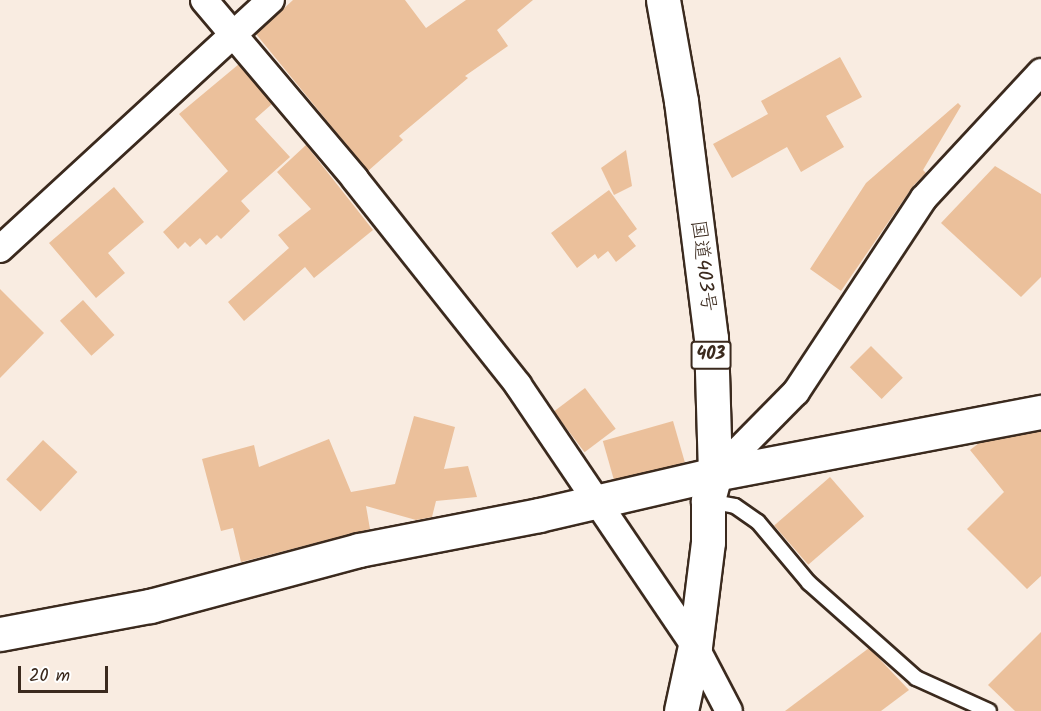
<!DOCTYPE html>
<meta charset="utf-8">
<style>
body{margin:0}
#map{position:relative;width:1041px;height:711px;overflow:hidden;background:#f9ece1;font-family:Kalam,"Klee One",sans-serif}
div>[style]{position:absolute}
.building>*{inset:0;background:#ebc09b;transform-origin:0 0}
.roads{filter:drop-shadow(2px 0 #3b2a1e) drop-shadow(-2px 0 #3b2a1e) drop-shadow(0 2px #3b2a1e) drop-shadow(0 -2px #3b2a1e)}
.lane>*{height:14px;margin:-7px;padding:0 7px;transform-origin:7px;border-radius:7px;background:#fff}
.street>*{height:26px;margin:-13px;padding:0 13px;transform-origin:13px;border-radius:13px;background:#fff}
.secondary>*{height:33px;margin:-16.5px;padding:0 16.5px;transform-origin:16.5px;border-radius:16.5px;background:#fff}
.highway>*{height:33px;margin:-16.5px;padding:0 16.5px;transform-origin:16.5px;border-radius:16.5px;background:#fff}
span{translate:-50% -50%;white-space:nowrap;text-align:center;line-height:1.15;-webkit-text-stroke:5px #fff;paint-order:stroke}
.shield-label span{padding:2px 4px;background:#fff;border:2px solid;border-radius:4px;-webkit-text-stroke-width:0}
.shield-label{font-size:18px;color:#3b2a1e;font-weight:700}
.street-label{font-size:20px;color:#3b2a1e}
.scale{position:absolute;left:18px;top:666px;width:90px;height:27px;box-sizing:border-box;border:3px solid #3b2a1e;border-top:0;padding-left:8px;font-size:18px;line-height:21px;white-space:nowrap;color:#3b2a1e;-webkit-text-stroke:4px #fff;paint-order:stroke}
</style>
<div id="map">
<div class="building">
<i style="clip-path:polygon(293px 0,405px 0,426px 28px,466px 0,533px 0,497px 30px,508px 46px,465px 76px,468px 78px,399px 136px,403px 140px,368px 171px,256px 34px)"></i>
<i style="clip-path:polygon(840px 57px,862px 97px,826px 116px,844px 147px,801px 172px,787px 147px,732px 178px,713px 144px,768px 114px,761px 101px)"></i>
<i style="clip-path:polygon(239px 64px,272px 104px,255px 119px,290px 157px,241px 201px,250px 211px,221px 239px,217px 235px,206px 245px,200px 238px,190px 247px,185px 242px,178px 249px,163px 232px,228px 171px,179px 114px)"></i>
<i style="clip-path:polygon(958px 103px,961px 106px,923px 170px,926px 173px,913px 186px,841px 291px,810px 269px,866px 183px)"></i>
<i style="clip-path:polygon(306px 145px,373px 230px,314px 278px,305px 267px,244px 321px,228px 302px,289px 248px,278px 235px,311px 209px,277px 172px)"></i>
<i style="clip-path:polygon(626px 150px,632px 186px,614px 195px,601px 168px)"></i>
<i style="clip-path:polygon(995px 166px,1041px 194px,1041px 277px,1021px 297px,941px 223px)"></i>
<i style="clip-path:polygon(114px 187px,144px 222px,108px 253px,125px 273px,96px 298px,49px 243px)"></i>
<i style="clip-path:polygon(609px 190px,637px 229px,628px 236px,636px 246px,616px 262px,608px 251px,598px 259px,595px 254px,577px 268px,551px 233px)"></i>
<i style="clip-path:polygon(0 289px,44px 333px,0 378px)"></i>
<i style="left:83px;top:300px;width:47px;height:31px;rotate:48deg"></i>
<i style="left:871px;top:346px;width:45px;height:30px;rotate:45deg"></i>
<i style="left:585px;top:388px;width:51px;height:39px;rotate:53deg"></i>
<i style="clip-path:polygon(414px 416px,455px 427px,444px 469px,468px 466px,477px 497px,436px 501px,432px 517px,416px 520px,366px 506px,370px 529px,241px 562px,233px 528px,221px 531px,202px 459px,254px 445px,259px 467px,329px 439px,351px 492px,395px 484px)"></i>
<i style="left:673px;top:421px;width:43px;height:73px;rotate:74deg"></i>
<i style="clip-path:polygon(1041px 431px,1041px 576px,1027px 589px,967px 529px,1004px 492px,970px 450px,979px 443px)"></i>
<i style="left:43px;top:440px;width:47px;height:54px;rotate:43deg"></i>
<i style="left:830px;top:477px;width:52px;height:74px;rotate:49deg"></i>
<i style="clip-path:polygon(1041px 632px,1041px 711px,1015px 711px,988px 685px)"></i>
<i style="clip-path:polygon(869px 648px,909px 690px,881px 711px,785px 711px)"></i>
</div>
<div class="roads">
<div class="lane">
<i style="left:709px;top:501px;width:26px;rotate:11deg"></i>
<i style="left:735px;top:506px;width:28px;rotate:35deg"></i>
<i style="left:758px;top:522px;width:80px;rotate:50.1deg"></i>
<i style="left:809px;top:583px;width:143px;rotate:41.6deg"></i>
<i style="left:916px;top:678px;width:80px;rotate:24.3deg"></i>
</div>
<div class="street">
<i style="left:204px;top:0;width:234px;rotate:49.8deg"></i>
<i style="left:355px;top:179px;width:263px;rotate:51.6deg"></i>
<i style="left:518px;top:385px;width:315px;rotate:55.9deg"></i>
<i style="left:695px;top:646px;width:73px;rotate:62.4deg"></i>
<i style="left:0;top:249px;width:368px;rotate:-42.6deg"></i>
<i style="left:715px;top:474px;width:115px;rotate:-45.4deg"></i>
<i style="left:796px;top:392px;width:232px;rotate:-56.6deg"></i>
<i style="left:924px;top:198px;width:172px;rotate:-47.1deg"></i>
</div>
<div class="secondary">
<i style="left:0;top:634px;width:153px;rotate:-10.6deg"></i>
<i style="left:150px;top:606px;width:216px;rotate:-15deg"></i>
<i style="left:359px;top:550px;width:183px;rotate:-11deg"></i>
<i style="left:539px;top:515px;width:181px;rotate:-13.1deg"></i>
<i style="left:715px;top:474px;width:332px;rotate:-10.8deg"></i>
</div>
<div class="highway">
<i style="left:663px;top:0;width:103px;rotate:79.9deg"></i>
<i style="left:681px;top:101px;width:239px;rotate:82.8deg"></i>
<i style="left:711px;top:338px;width:136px;rotate:88.3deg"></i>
<i style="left:715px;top:474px;width:28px;rotate:105deg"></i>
<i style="left:708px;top:501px;width:41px;rotate:90deg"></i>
<i style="left:708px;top:542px;width:105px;rotate:97.1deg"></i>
<i style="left:695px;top:646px;width:66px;rotate:102.2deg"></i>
</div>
</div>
<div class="shield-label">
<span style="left:711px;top:355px">403</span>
</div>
<div class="street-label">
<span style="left:702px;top:266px;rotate:83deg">国道403号</span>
</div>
<div class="scale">20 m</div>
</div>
